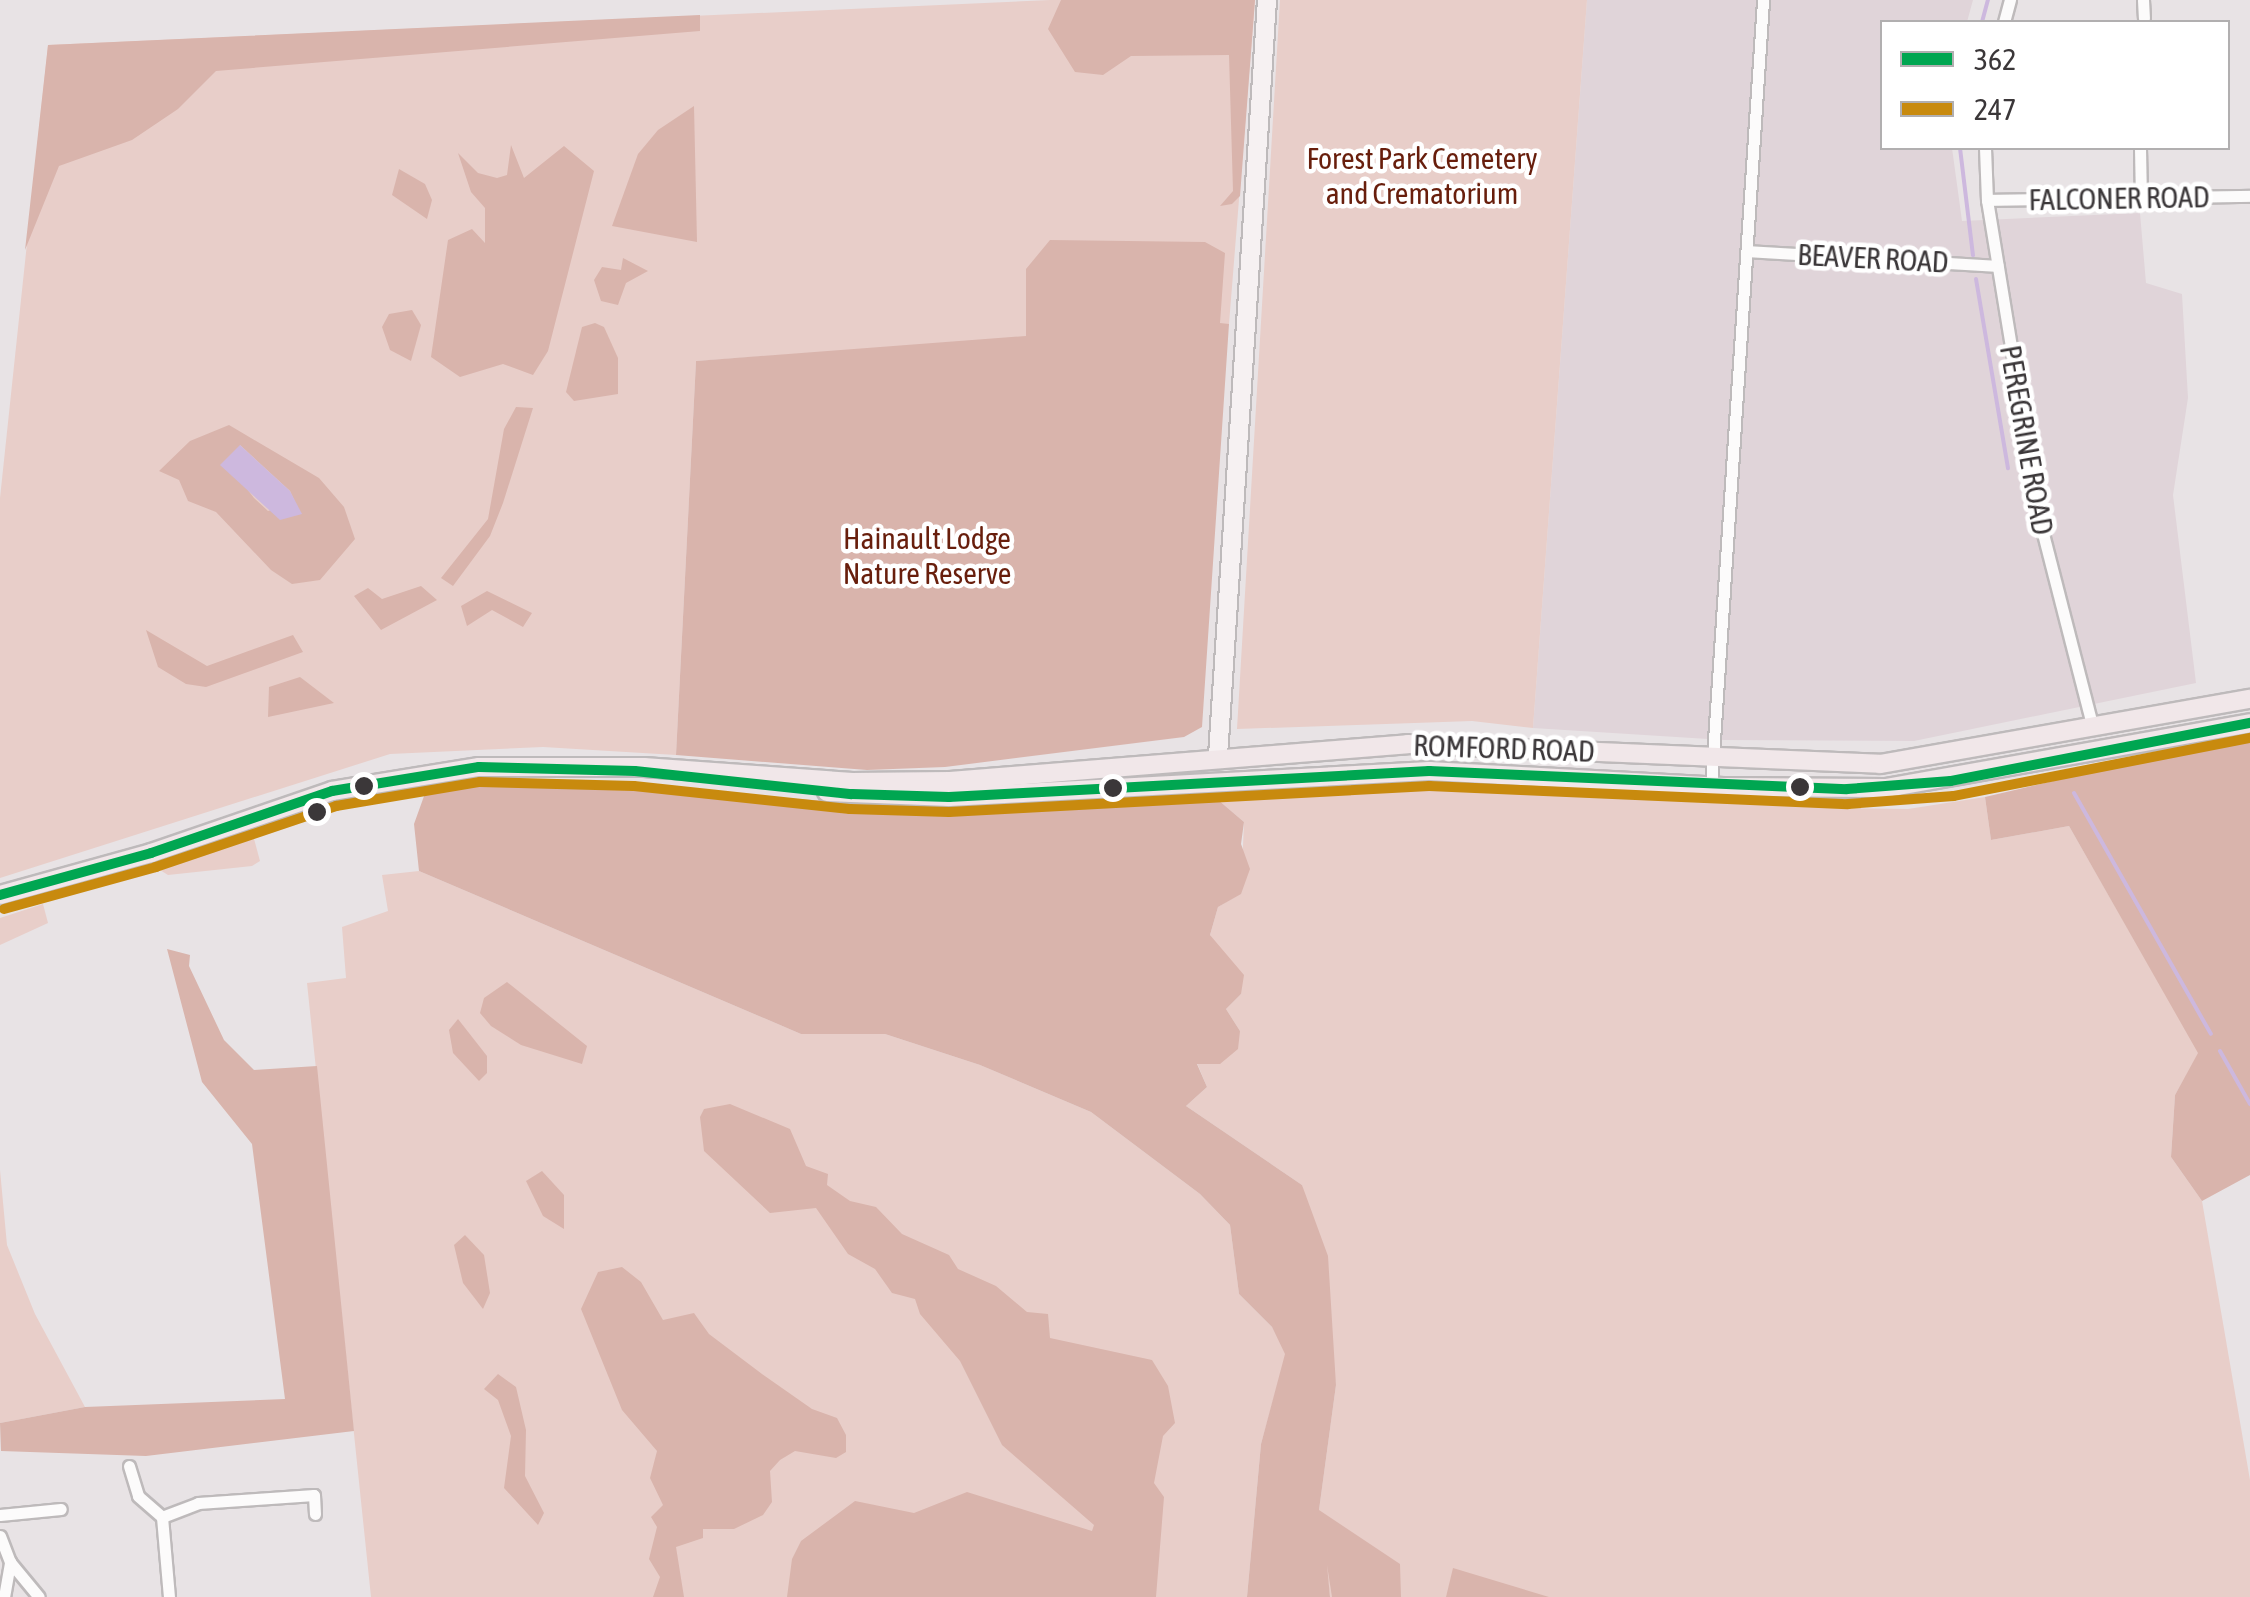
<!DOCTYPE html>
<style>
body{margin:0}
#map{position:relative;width:2250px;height:1597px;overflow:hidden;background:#e8e3e5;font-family:"Asap Condensed",sans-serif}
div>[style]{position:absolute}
.built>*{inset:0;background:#e0d4d9}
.green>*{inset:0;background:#e8cec9}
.forest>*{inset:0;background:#d9b4ac}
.water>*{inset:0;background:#cdb8de}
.stream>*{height:4px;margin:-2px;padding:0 2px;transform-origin:2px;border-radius:2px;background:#cdb8de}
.roads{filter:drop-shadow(2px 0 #bebabb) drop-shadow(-2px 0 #bebabb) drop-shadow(0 2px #bebabb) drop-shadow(0 -2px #bebabb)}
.street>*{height:11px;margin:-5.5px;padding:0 5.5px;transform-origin:5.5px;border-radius:5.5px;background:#fcfbfb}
.secondary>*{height:18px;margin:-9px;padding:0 9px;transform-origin:9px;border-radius:9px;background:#f6f1f2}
.primary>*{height:18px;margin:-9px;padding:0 9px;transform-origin:9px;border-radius:9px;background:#f1e7e9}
.bus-1>*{height:10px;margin:-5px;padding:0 5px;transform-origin:5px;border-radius:5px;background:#00a651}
.bus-2>*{height:10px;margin:-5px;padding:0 5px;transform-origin:5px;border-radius:5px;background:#c88a0e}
.dots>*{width:28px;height:28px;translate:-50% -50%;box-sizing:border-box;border:5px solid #fff;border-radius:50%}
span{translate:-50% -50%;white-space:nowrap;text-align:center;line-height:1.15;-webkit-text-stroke:9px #fff;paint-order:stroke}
.park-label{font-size:30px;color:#681e0c}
.street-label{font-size:30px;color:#3b3739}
.legend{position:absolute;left:1880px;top:20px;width:350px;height:130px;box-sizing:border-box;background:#fff;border:2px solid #b1afb0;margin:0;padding:12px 18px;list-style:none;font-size:30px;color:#3b3739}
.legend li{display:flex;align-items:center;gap:20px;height:50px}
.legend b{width:50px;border:2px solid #b1afb0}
</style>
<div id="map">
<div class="built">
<i style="clip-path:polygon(1587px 0,1973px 0,1967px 22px,1882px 22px,1882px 148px,1952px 148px,1962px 221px,2140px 213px,2146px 283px,2182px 294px,2188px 398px,2173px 495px,2196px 683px,1914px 741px,1724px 740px,1533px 728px)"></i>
</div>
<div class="green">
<i style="clip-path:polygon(1050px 0,1255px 0,1229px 324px,696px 361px,676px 755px,543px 747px,390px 754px,0 878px,0 498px,48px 45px)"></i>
<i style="clip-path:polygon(1280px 0,1587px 0,1533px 728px,1472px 721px,1237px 729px)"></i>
<i style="clip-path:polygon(1488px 781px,1834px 808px,1908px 809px,1985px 797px,1991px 840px,2069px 826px,2199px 1053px,2175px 1095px,2171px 1157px,2202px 1201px,2250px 1480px,2250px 1597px,1330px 1597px,1319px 1510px,1336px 1385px,1302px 1185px,1186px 1106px,1207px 1087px,1197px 1063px,1240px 1031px,1226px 1009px,1241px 994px,1210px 935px,1218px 907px,1241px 893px,1244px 822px,1210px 793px)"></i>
<i style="clip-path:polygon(253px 835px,260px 861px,252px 866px,168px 875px,160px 870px)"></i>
<i style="clip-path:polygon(419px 871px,801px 1034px,885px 1034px,980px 1065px,1091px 1112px,1200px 1194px,1230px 1225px,1239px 1294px,1272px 1327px,1286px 1354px,1261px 1444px,1247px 1597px,371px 1597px,307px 983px,346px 978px,342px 927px,388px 911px,382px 875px)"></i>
<i style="clip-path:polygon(43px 904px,48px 923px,0 945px,0 918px)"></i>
<i style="clip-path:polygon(0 1170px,7px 1245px,35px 1314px,85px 1407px,0 1423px)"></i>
</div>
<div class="forest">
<i style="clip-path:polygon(1061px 0,1255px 0,1240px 196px,1232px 204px,1220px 206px,1233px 191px,1229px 55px,1131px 56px,1103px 75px,1075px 72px,1048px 29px)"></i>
<i style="clip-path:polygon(700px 15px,700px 31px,216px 71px,178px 109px,132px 140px,59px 166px,25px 250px,48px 45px)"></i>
<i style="clip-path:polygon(694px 106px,697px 242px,612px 226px,638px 154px,658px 130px)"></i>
<i style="clip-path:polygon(511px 145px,524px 178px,564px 146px,594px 171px,548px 351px,533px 375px,503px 364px,460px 377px,431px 357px,448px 240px,472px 229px,485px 243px,485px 208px,471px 192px,458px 153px,478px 173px,497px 178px,507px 175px)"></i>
<i style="clip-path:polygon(399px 169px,425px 184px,432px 200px,427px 219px,392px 195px)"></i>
<i style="clip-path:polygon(1050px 240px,1205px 242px,1225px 253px,1220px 323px,1229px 324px,1202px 727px,1184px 737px,945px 767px,867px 770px,676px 755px,696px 361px,1026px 336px,1026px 269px)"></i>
<i style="clip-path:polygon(623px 258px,648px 271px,626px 283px,618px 305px,601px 301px,594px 280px,602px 267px,621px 270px)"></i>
<i style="clip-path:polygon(412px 310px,421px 325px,411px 361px,390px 350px,382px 327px,389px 314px)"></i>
<i style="clip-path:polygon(595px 323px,604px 327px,618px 358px,618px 394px,574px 401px,566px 392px,582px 327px)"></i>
<i style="clip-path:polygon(516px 407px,533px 408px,503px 503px,490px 536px,453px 586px,441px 578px,488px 519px,504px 429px)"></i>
<i style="clip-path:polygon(evenodd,229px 425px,319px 478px,344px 507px,355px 539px,320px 580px,292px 584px,271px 570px,216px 512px,188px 501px,179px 480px,159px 471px,190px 441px,229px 425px,240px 445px,290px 491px,295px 502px,268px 511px,254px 498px,240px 480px,240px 445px)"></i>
<i style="clip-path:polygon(421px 586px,437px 600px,381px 630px,354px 596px,368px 588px,382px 599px)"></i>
<i style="clip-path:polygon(487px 591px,532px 613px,523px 627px,492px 610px,467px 626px,461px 606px)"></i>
<i style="clip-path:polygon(146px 630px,207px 666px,293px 635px,303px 652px,206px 687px,186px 684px,158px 667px)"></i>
<i style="clip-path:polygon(300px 677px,334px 703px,268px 717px,269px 687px)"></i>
<i style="clip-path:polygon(2250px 735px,2250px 1175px,2202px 1201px,2171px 1157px,2175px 1095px,2198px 1053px,2069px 826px,1991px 840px,1985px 797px)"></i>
<i style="clip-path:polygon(513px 781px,908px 806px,1210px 793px,1244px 822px,1241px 844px,1250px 869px,1241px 894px,1218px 907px,1210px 935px,1244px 975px,1241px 994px,1226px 1009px,1240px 1031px,1238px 1049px,1220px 1064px,1197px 1064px,1207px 1087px,1186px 1106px,1302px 1185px,1328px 1256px,1336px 1385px,1319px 1510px,1400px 1564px,1401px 1597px,1332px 1597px,1327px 1565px,1330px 1597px,1247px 1597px,1261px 1444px,1285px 1354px,1272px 1327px,1239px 1294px,1230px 1225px,1200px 1194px,1091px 1112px,980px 1065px,885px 1034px,801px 1034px,419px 871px,414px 824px,428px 785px)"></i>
<i style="clip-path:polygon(167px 949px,190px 955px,189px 966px,224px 1040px,254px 1070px,317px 1066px,354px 1431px,146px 1456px,1px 1451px,0 1423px,85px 1407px,285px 1399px,252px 1144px,202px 1082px)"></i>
<i style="clip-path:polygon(507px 982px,587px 1046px,582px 1064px,521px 1045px,491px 1026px,480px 1013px,484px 998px)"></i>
<i style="clip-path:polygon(458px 1019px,487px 1056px,487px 1073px,479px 1081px,453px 1053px,449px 1030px)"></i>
<i style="clip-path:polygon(730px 1104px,790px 1129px,806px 1166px,828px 1174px,827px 1185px,850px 1201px,876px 1207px,902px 1234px,949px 1255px,958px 1269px,996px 1286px,1027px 1312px,1048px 1314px,1050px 1338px,1152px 1360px,1168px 1386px,1175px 1423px,1163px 1436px,1154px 1483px,1164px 1497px,1156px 1597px,787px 1597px,792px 1559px,801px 1541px,855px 1501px,914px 1513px,967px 1492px,1092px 1531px,1094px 1525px,1002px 1445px,960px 1361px,920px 1314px,915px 1299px,892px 1293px,875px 1269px,848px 1254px,816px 1208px,770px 1213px,704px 1151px,700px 1117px,704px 1109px)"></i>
<i style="clip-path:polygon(542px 1171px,564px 1195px,564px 1229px,543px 1216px,526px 1181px)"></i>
<i style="clip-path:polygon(465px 1235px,484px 1255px,490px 1293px,483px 1309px,463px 1283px,454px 1245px)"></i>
<i style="clip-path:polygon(622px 1267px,641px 1282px,663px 1320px,694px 1313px,709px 1334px,762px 1374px,812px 1409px,837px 1418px,846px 1435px,846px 1452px,836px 1458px,795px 1451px,780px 1460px,770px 1471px,772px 1502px,763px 1515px,734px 1529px,703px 1529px,703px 1538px,676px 1547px,684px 1597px,653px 1597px,660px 1577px,649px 1559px,657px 1527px,651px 1517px,663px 1505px,650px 1478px,657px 1451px,622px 1410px,581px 1309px,598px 1272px)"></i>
<i style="clip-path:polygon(498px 1374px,516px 1387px,526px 1430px,525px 1476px,544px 1513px,538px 1525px,504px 1488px,511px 1436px,498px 1400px,484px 1389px)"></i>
<i style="clip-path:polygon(1453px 1568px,1549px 1597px,1446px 1597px)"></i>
</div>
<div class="water">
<i style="clip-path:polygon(240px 445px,290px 491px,302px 514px,280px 520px,220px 465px)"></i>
</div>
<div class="stream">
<i style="left:1982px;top:22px;width:23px;rotate:-75deg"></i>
<i style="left:1960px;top:148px;width:108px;rotate:83.1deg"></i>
<i style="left:1976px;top:279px;width:192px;rotate:80.4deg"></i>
<i style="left:2074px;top:793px;width:277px;rotate:60.4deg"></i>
<i style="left:2220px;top:1051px;width:61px;rotate:60.5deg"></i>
</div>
<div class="roads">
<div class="street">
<i style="left:2143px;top:0;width:18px;rotate:87deg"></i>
<i style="left:2004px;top:22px;width:23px;rotate:-75deg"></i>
<i style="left:1985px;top:148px;width:52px;rotate:87.8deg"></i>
<i style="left:1987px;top:200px;width:322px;rotate:80.7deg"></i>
<i style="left:2039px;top:518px;width:217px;rotate:75.6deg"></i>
<i style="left:2140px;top:148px;width:51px;rotate:88.9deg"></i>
<i style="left:1987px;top:200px;width:263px;rotate:-0.9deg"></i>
<i style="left:1747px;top:251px;width:251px;rotate:3.4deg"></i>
<i style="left:1711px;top:786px;width:788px;rotate:-86.21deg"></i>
<i style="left:129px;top:1466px;width:31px;rotate:73deg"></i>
<i style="left:138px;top:1496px;width:32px;rotate:41deg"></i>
<i style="left:162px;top:1517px;width:80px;rotate:85deg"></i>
<i style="left:0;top:1515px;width:61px;rotate:-5.6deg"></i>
<i style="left:162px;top:1517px;width:39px;rotate:-21deg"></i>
<i style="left:198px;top:1503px;width:116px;rotate:-3.9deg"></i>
<i style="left:314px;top:1495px;width:19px;rotate:87deg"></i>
<i style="left:0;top:1536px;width:28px;rotate:69deg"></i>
<i style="left:10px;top:1562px;width:45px;rotate:50.4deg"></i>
<i style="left:4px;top:1597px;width:36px;rotate:-80deg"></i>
</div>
<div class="secondary">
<i style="left:1218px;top:756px;width:758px;rotate:-86.29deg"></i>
</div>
<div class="primary">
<i style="left:827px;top:792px;width:122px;rotate:2.3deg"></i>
<i style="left:949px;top:797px;width:481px;rotate:-3.1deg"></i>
<i style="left:1429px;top:771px;width:299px;rotate:3.1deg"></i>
<i style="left:1728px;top:787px;width:158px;rotate:0.4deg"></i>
<i style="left:1886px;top:788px;width:370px;rotate:-10.1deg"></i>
<i style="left:0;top:895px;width:157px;rotate:-15.5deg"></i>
<i style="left:151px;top:853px;width:191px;rotate:-18.9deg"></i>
<i style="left:332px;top:791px;width:149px;rotate:-9.3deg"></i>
<i style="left:479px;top:767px;width:165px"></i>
<i style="left:644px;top:767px;width:209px;rotate:4.1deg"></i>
<i style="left:852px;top:782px;width:98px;rotate:-0.6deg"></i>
<i style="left:950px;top:781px;width:459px;rotate:-4.6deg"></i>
<i style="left:1408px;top:744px;width:472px;rotate:2.4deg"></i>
<i style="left:1880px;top:764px;width:376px;rotate:-10deg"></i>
</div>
</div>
<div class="bus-1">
<i style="left:0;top:895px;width:157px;rotate:-15.5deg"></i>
<i style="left:151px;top:853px;width:191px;rotate:-18.9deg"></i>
<i style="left:332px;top:791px;width:149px;rotate:-9.3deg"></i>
<i style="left:479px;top:767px;width:156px;rotate:1.5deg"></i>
<i style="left:635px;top:771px;width:218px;rotate:6.1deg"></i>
<i style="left:852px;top:794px;width:97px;rotate:1.8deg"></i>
<i style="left:949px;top:797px;width:481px;rotate:-3.1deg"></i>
<i style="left:1429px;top:771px;width:418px;rotate:2.5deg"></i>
<i style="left:1847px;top:789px;width:104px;rotate:-4.4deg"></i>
<i style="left:1951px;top:781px;width:305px;rotate:-11deg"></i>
</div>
<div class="bus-2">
<i style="left:4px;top:909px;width:158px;rotate:-15.4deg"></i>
<i style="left:156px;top:867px;width:190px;rotate:-18.7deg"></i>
<i style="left:336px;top:806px;width:146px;rotate:-9.5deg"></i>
<i style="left:480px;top:782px;width:154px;rotate:1.5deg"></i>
<i style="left:634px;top:786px;width:217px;rotate:6.1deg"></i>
<i style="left:850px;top:809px;width:99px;rotate:1.7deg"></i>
<i style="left:949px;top:812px;width:481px;rotate:-3.1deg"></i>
<i style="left:1429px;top:786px;width:419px;rotate:2.5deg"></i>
<i style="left:1848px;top:804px;width:106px;rotate:-4.3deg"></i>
<i style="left:1954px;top:796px;width:302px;rotate:-11.1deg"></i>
</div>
<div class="dots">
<i style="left:364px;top:786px;background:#3b3739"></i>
<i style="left:1800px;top:787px;background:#3b3739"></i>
<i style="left:1113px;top:788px;background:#3b3739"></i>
<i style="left:317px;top:812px;background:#3b3739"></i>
</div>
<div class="park-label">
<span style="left:1422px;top:175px">Forest Park Cemetery<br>and Crematorium</span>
<span style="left:927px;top:555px">Hainault Lodge<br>Nature Reserve</span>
</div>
<div class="street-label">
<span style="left:2119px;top:198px;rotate:-1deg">FALCONER ROAD</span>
<span style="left:1873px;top:258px;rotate:3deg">BEAVER ROAD</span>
<span style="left:2027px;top:440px;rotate:80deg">PEREGRINE ROAD</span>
<span style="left:1504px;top:748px;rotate:2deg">ROMFORD ROAD</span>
</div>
<ul class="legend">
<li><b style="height:12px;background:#00a651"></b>362</li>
<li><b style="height:12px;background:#c88a0e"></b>247</li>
</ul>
</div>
